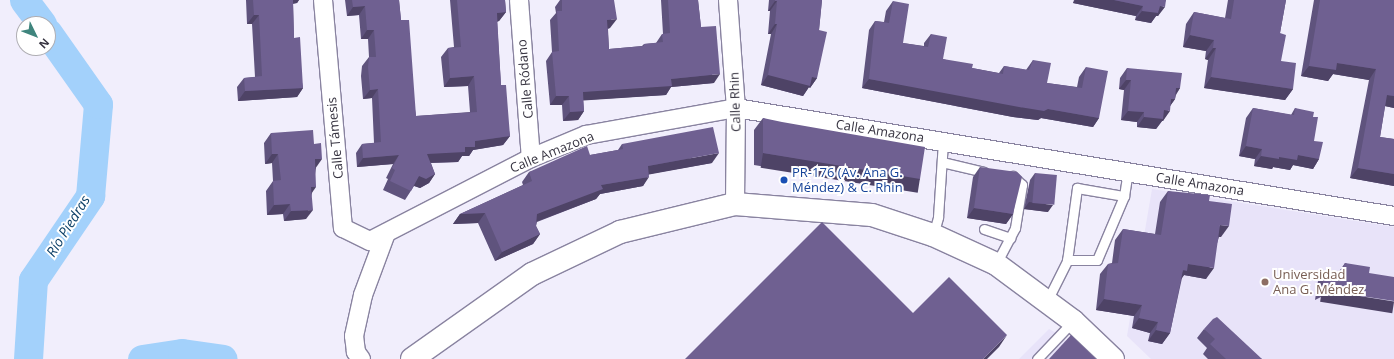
<!DOCTYPE html>
<meta charset="utf-8">
<style>
body{margin:0}
#map{position:relative;width:1394px;height:359px;overflow:hidden;background:#f1eefc;font-family:"Open Sans",sans-serif}
div>[style]{position:absolute}
.education>*{inset:0;background:#e8e3f9}
.river>*{height:29px;margin:-14.5px;padding:0 14.5px;transform-origin:14.5px;border-radius:14.5px;background:#a3d1fb}
.roads{filter:drop-shadow(1px 0 #8983a0) drop-shadow(-1px 0 #8983a0) drop-shadow(0 1px #8983a0) drop-shadow(0 -1px #8983a0)}
.lane>*{height:9px;margin:-4.5px;padding:0 4.5px;transform-origin:4.5px;border-radius:4.5px;background:#fff}
.street>*{height:18px;margin:-9px;padding:0 9px;transform-origin:9px;border-radius:9px;background:#fff}
.secondary>*{height:22px;margin:-11px;padding:0 11px;transform-origin:11px;border-radius:11px;background:#fff}
.wall>*{inset:0;background:#5f537d}
.shaded-wall>*{inset:0;background:#4e4366;transform-origin:0 0}
.building>*{inset:0;background:#6f6091;transform-origin:0 0}
.dots>*{width:11px;height:11px;translate:-50% -50%;box-sizing:border-box;border:2px solid #fff;border-radius:50%}
span{translate:-50% -50%;white-space:nowrap;text-align:center;line-height:1.15;-webkit-text-stroke:4px #fff;paint-order:stroke}
.street-label{font-size:13px;color:#373441}
.transit-label{font-size:13px;color:#164399}
.left{translate:0 -50%;text-align:left}
.education-label{font-size:13px;color:#785e54}
.water-label{font-size:14px;color:#0e4168;font-style:italic}
.north{position:absolute;left:16px;top:16px;width:40px;height:40px;box-sizing:border-box;background:#fff;border:1px solid #afaeb3;border-radius:50%;rotate:133deg;font-size:11px;font-weight:700;line-height:16px;text-align:center;color:#373441}
.north::after{content:'';display:block;margin:auto;width:14px;height:18px;background:#3f857d;clip-path:polygon(50% 0,100% 100%,50% 72%,0 100%)}
</style>
<div id="map">
<div class="education">
<i style="clip-path:polygon(1152px 189px,1394px 227px,1394px 359px,1151px 359px,1127px 336px)"></i>
<i style="clip-path:polygon(1049px 329px,1060px 335px,1085px 359px,1019px 359px)"></i>
</div>
<div class="river">
<i style="left:24px;top:0;width:30px;rotate:53deg"></i>
<i style="left:28px;top:359px;width:79px;rotate:-86.4deg"></i>
<i style="left:33px;top:280px;width:102px;rotate:-55.8deg"></i>
<i style="left:90px;top:196px;width:92px;rotate:-85deg"></i>
<i style="left:98px;top:104px;width:87px;rotate:-125.2deg"></i>
<i style="left:142px;top:359px;width:40px;rotate:-8.5deg"></i>
<i style="left:182px;top:353px;width:41px;rotate:8.3deg"></i>
</div>
<div class="roads">
<div class="lane">
<i style="left:942px;top:162px;width:43px;rotate:13.4deg"></i>
<i style="left:984px;top:229px;width:28px;rotate:19deg"></i>
<i style="left:933px;top:235px;width:19px;rotate:-74deg"></i>
<i style="left:938px;top:217px;width:76px;rotate:-86.2deg"></i>
<i style="left:1067px;top:260px;width:30px"></i>
<i style="left:1097px;top:260px;width:69px;rotate:-67.1deg"></i>
<i style="left:1124px;top:196px;width:24px;rotate:-81deg"></i>
<i style="left:996px;top:264px;width:41px;rotate:-62.2deg"></i>
<i style="left:1015px;top:228px;width:44px;rotate:-80.8deg"></i>
<i style="left:1022px;top:185px;width:13px;rotate:-135deg"></i>
<i style="left:1047px;top:301px;width:45px;rotate:-63.4deg"></i>
<i style="left:1067px;top:261px;width:74px;rotate:-82.2deg"></i>
<i style="left:1077px;top:188px;width:48px;rotate:9.7deg"></i>
<i style="left:1037px;top:359px;width:52px;rotate:-46.5deg"></i>
</div>
<div class="street">
<i style="left:323px;top:0;width:229px;rotate:85deg"></i>
<i style="left:343px;top:228px;width:30px;rotate:26deg"></i>
<i style="left:370px;top:241px;width:181px;rotate:-27.3deg"></i>
<i style="left:531px;top:158px;width:60px;rotate:-22.7deg"></i>
<i style="left:586px;top:135px;width:152px;rotate:-10.2deg"></i>
<i style="left:736px;top:108px;width:667px;rotate:9.32deg"></i>
<i style="left:519px;top:0;width:158px;rotate:85.7deg"></i>
<i style="left:728px;top:0;width:108px;rotate:85.8deg"></i>
<i style="left:736px;top:108px;width:96px;rotate:90.6deg"></i>
<i style="left:361px;top:359px;width:9px;rotate:-126deg"></i>
<i style="left:356px;top:352px;width:16px;rotate:-97deg"></i>
<i style="left:354px;top:336px;width:42px;rotate:-77.6deg"></i>
<i style="left:363px;top:295px;width:66px;rotate:-69.6deg"></i>
</div>
<div class="secondary">
<i style="left:412px;top:359px;width:147px;rotate:-35.3deg"></i>
<i style="left:532px;top:274px;width:98px;rotate:-25.5deg"></i>
<i style="left:620px;top:232px;width:118px;rotate:-13.7deg"></i>
<i style="left:735px;top:204px;width:137px;rotate:4.6deg"></i>
<i style="left:872px;top:215px;width:64px;rotate:18.2deg"></i>
<i style="left:933px;top:235px;width:69px;rotate:24.7deg"></i>
<i style="left:996px;top:264px;width:96px;rotate:36.5deg"></i>
<i style="left:1073px;top:321px;width:55px;rotate:43.5deg"></i>
</div>
</div>
<div class="wall">
<i style="clip-path:polygon(246px 0,299px 0,297px 3px,293px 4px,294px 38px,303px 88px,297px 97px,238px 101px,237px 87px,244px 78px,255px 77px,252px 24px,247px 24px)"></i>
<i style="clip-path:polygon(345px 0,399px 0,401px 20px,416px 116px,470px 112px,468px 86px,444px 87px,441px 57px,448px 48px,454px 47px,450px 0,505px 0,506px 12px,499px 21px,497px 22px,501px 85px,510px 136px,503px 145px,473px 150px,469px 156px,462px 156px,458px 162px,431px 163px,435px 174px,429px 183px,420px 188px,414px 186px,405px 200px,383px 190px,388px 179px,386px 178px,393px 164px,357px 167px,356px 153px,362px 144px,374px 143px,372px 98px,363px 99px,361px 76px,362px 66px,369px 57px,368px 39px,361px 39px,359px 15px,347px 16px)"></i>
<i style="clip-path:polygon(560px 0,614px 0,610px 28px,608px 29px,609px 49px,642px 46px,644px 44px,656px 43px,662px 34px,663px 34px,661px 0,698px 0,701px 27px,714px 83px,671px 87px,666px 95px,583px 100px,584px 111px,578px 120px,563px 121px,562px 105px,550px 105px,546px 61px,552px 52px,550px 20px,556px 13px,555px 7px)"></i>
<i style="clip-path:polygon(769px 0,822px 0,819px 30px,817px 78px,810px 88px,809px 87px,803px 96px,761px 85px,771px 34px,768px 34px,770px 11px,768px 11px)"></i>
<i style="clip-path:polygon(1074px 0,1166px 0,1158px 16px,1156px 16px,1151px 23px,1135px 20px,1136px 16px,1073px 3px)"></i>
<i style="clip-path:polygon(1228px 0,1286px 0,1280px 33px,1281px 61px,1293px 89px,1285px 100px,1204px 88px,1208px 60px,1205px 59px,1206px 51px,1183px 47px,1186px 24px,1194px 12px,1225px 18px)"></i>
<i style="clip-path:polygon(1314px 0,1394px 0,1394px 108px,1385px 106px,1380px 137px,1394px 139px,1394px 186px,1350px 178px,1369px 80px,1333px 74px,1328px 81px,1301px 76px)"></i>
<i style="clip-path:polygon(893px 1px,903px 43px,924px 46px,924px 43px,931px 34px,943px 59px,972px 68px,999px 73px,1004px 66px,1026px 70px,1033px 60px,1047px 83px,1077px 87px,1079px 77px,1086px 67px,1099px 118px,1093px 127px,1041px 118px,1038px 120px,1013px 117px,862px 88px,869px 30px,875px 21px,884px 22px,886px 11px)"></i>
<i style="clip-path:polygon(1127px 68px,1180px 88px,1176px 95px,1175px 99px,1170px 106px,1163px 121px,1162px 121px,1156px 129px,1137px 127px,1137px 122px,1121px 120px,1124px 90px,1119px 89px,1120px 78px)"></i>
<i style="clip-path:polygon(1253px 108px,1291px 115px,1295px 108px,1313px 117px,1314px 141px,1319px 159px,1313px 169px,1293px 165px,1290px 170px,1273px 167px,1272px 169px,1254px 166px,1255px 159px,1239px 156px,1246px 118px)"></i>
<i style="clip-path:polygon(763px 118px,920px 179px,911px 191px,754px 165px,754px 130px)"></i>
<i style="clip-path:polygon(271px 133px,316px 168px,312px 193px,306px 219px,284px 221px,283px 214px,267px 215px,266px 191px,273px 181px,272px 163px,265px 164px,264px 143px)"></i>
<i style="clip-path:polygon(622px 144px,712px 163px,649px 174px,643px 186px,600px 194px,596px 199px,537px 222px,536px 226px,540px 234px,533px 244px,495px 261px,478px 223px,453px 224px,460px 214px,523px 185px,522px 182px,529px 172px,590px 155px,618px 150px)"></i>
<i style="clip-path:polygon(980px 167px,1013px 214px,1006px 224px,967px 218px,973px 177px)"></i>
<i style="clip-path:polygon(1035px 173px,1048px 212px,1024px 209px,1030px 180px)"></i>
<i style="clip-path:polygon(1168px 191px,1209px 201px,1221px 237px,1219px 237px,1206px 279px,1184px 275px,1182px 278px,1170px 333px,1162px 344px,1148px 341px,1150px 333px,1132px 328px,1134px 316px,1096px 310px,1100px 274px,1108px 264px,1112px 263px,1115px 240px,1123px 229px,1155px 234px,1160px 202px)"></i>
<i style="clip-path:polygon(1345px 263px,1369px 273px,1315px 300px,1318px 281px,1325px 271px,1338px 273px)"></i>
<i style="clip-path:polygon(1204px 329px,1262px 359px,1208px 359px,1203px 354px,1207px 348px,1197px 338px)"></i>
</div>
<div class="shaded-wall">
<i style="clip-path:polygon(289px 0,299px 0,297px 3px,286px 4px)"></i>
<i style="clip-path:polygon(1075px 0,1114px 0,1143px 6px,1136px 16px,1073px 3px)"></i>
<i style="clip-path:polygon(775px 1px,777px 1px,770px 11px,768px 11px)"></i>
<i style="clip-path:polygon(365px 6px,359px 15px,347px 16px,353px 7px)"></i>
<i style="clip-path:polygon(1160px 6px,1165px 7px,1158px 16px,1156px 16px,1151px 23px,1135px 20px,1142px 11px)"></i>
<i style="clip-path:polygon(506px 12px,499px 21px,490px 22px,497px 13px)"></i>
<i style="clip-path:polygon(254px 15px,259px 15px,252px 24px,247px 24px)"></i>
<i style="clip-path:polygon(617px 19px,610px 28px,601px 29px,607px 20px)"></i>
<i style="clip-path:polygon(775px 24px,777px 24px,771px 34px,768px 34px)"></i>
<i style="clip-path:polygon(367px 30px,374px 30px,368px 39px,361px 39px)"></i>
<i style="clip-path:polygon(1190px 35px,1214px 40px,1206px 51px,1183px 47px)"></i>
<i style="clip-path:polygon(1213px 48px,1216px 48px,1208px 60px,1205px 59px)"></i>
<i style="clip-path:polygon(1337px 63px,1376px 69px,1369px 80px,1333px 74px,1328px 81px,1301px 76px,1309px 66px)"></i>
<i style="clip-path:polygon(720px 74px,714px 83px,671px 87px,666px 95px,576px 101px,583px 92px,671px 79px)"></i>
<i style="clip-path:polygon(768px 75px,812px 77px,817px 78px,810px 88px,809px 87px,803px 96px,761px 85px)"></i>
<i style="clip-path:polygon(474px 76px,468px 86px,444px 87px,450px 78px)"></i>
<i style="clip-path:polygon(1211px 77px,1293px 89px,1285px 100px,1204px 88px)"></i>
<i style="clip-path:polygon(869px 79px,1048px 109px,1099px 118px,1093px 127px,1041px 118px,1038px 120px,1013px 117px,862px 88px)"></i>
<i style="clip-path:polygon(1126px 80px,1131px 80px,1124px 90px,1119px 89px)"></i>
<i style="clip-path:polygon(303px 88px,297px 97px,238px 101px,245px 91px)"></i>
<i style="clip-path:polygon(1176px 88px,1180px 88px,1173px 98px)"></i>
<i style="clip-path:polygon(378px 89px,372px 98px,363px 99px,370px 90px)"></i>
<i style="clip-path:polygon(1387px 95px,1394px 96px,1394px 108px,1380px 105px)"></i>
<i style="clip-path:polygon(556px 96px,569px 96px,562px 105px,550px 105px)"></i>
<i style="clip-path:polygon(1171px 99px,1175px 99px,1168px 109px)"></i>
<i style="clip-path:polygon(1164px 110px,1170px 111px,1163px 121px,1162px 121px,1156px 129px,1137px 127px,1144px 117px)"></i>
<i style="clip-path:polygon(584px 111px,578px 120px,563px 121px,570px 112px)"></i>
<i style="clip-path:polygon(1128px 111px,1144px 112px,1137px 122px,1121px 120px)"></i>
<i style="clip-path:polygon(510px 136px,503px 145px,473px 150px,469px 156px,462px 156px,458px 162px,421px 163px,427px 154px,475px 141px)"></i>
<i style="clip-path:polygon(1246px 146px,1262px 149px,1255px 159px,1239px 156px)"></i>
<i style="clip-path:polygon(719px 153px,712px 163px,641px 176px,648px 166px)"></i>
<i style="left:763px;top:153px;width:159px;height:15px;rotate:9deg"></i>
<i style="clip-path:polygon(272px 154px,278px 154px,272px 163px,265px 164px)"></i>
<i style="clip-path:polygon(399px 155px,393px 164px,357px 167px,363px 158px)"></i>
<i style="clip-path:polygon(1298px 155px,1319px 159px,1313px 169px,1293px 165px,1290px 170px,1273px 167px,1272px 169px,1254px 166px,1261px 156px)"></i>
<i style="clip-path:polygon(315px 159px,322px 159px,315px 169px)"></i>
<i style="clip-path:polygon(1358px 168px,1394px 174px,1394px 186px,1350px 178px)"></i>
<i style="clip-path:polygon(435px 174px,429px 183px,420px 188px,412px 185px,419px 176px)"></i>
<i style="clip-path:polygon(649px 177px,643px 186px,600px 194px,596px 199px,530px 224px,537px 214px,601px 185px)"></i>
<i style="clip-path:polygon(311px 187px,316px 187px,309px 197px)"></i>
<i style="clip-path:polygon(1029px 202px,1053px 205px,1048px 212px,1024px 209px)"></i>
<i style="clip-path:polygon(290px 204px,283px 214px,267px 215px,274px 205px)"></i>
<i style="clip-path:polygon(974px 208px,1013px 214px,1006px 224px,967px 218px)"></i>
<i style="clip-path:polygon(313px 210px,306px 219px,284px 221px,291px 211px)"></i>
<i style="clip-path:polygon(485px 213px,478px 223px,453px 224px,460px 214px)"></i>
<i style="clip-path:polygon(1220px 225px,1229px 226px,1221px 237px,1213px 236px)"></i>
<i style="clip-path:polygon(540px 234px,533px 244px,495px 261px,502px 252px)"></i>
<i style="clip-path:polygon(1188px 264px,1214px 268px,1206px 279px,1184px 275px,1179px 282px,1176px 281px)"></i>
<i style="left:1322px;top:290px;width:73px;height:12px;rotate:9deg"></i>
<i style="clip-path:polygon(1104px 299px,1142px 305px,1134px 316px,1096px 310px)"></i>
<i style="clip-path:polygon(1139px 318px,1158px 322px,1150px 333px,1132px 328px)"></i>
<i style="clip-path:polygon(1156px 330px,1170px 333px,1162px 344px,1148px 341px)"></i>
<i style="clip-path:polygon(1007px 335px,999px 347px,987px 359px,983px 359px)"></i>
</div>
<div class="building">
<i style="clip-path:polygon(253px 0,293px 0,294px 38px,300px 37px,303px 88px,245px 91px,244px 78px,262px 76px,259px 15px,254px 15px)"></i>
<i style="clip-path:polygon(352px 0,399px 0,401px 20px,409px 20px,416px 116px,477px 112px,474px 76px,450px 78px,448px 48px,461px 47px,457px 0,505px 0,506px 12px,497px 13px,498px 33px,501px 85px,506px 85px,510px 136px,475px 141px,475px 147px,465px 147px,465px 152px,427px 154px,435px 174px,426px 179px,419px 176px,411px 191px,390px 181px,395px 170px,392px 168px,399px 155px,363px 158px,362px 144px,381px 142px,378px 89px,370px 90px,368px 67px,369px 57px,376px 57px,374px 30px,367px 30px,365px 6px,353px 7px)"></i>
<i style="clip-path:polygon(562px 0,614px 0,617px 19px,607px 20px,609px 49px,644px 46px,644px 44px,663px 42px,662px 34px,670px 33px,668px 0,698px 0,701px 27px,716px 26px,720px 74px,671px 79px,672px 86px,583px 92px,584px 111px,570px 112px,569px 96px,556px 96px,552px 52px,559px 51px,557px 11px,562px 11px)"></i>
<i style="clip-path:polygon(775px 0,822px 0,819px 30px,827px 32px,817px 78px,812px 77px,810px 86px,768px 75px,777px 24px,775px 24px,777px 1px,775px 1px)"></i>
<i style="clip-path:polygon(1114px 0,1166px 0,1165px 7px,1160px 6px,1158px 13px,1142px 11px,1143px 6px)"></i>
<i style="clip-path:polygon(1234px 0,1286px 0,1280px 33px,1286px 35px,1281px 61px,1296px 63px,1293px 89px,1211px 77px,1216px 48px,1213px 48px,1214px 40px,1190px 35px,1194px 12px,1231px 19px)"></i>
<i style="clip-path:polygon(1320px 0,1394px 0,1394px 96px,1387px 95px,1380px 137px,1394px 139px,1394px 174px,1358px 168px,1376px 69px,1337px 63px,1336px 70px,1309px 66px)"></i>
<i style="clip-path:polygon(893px 1px,909px 4px,903px 43px,928px 47px,931px 34px,947px 37px,943px 59px,973px 64px,972px 68px,1003px 74px,1004px 66px,1029px 70px,1033px 60px,1051px 63px,1047px 83px,1082px 88px,1086px 67px,1108px 71px,1099px 118px,1048px 109px,1044px 111px,1019px 107px,869px 79px,875px 21px,889px 23px)"></i>
<i style="clip-path:polygon(1127px 68px,1182px 73px,1180px 88px,1176px 88px,1175px 99px,1171px 99px,1170px 111px,1164px 110px,1163px 119px,1144px 117px,1144px 112px,1128px 111px,1131px 80px,1126px 80px)"></i>
<i style="clip-path:polygon(1253px 108px,1294px 115px,1295px 108px,1314px 112px,1313px 117px,1318px 117px,1314px 141px,1323px 142px,1319px 159px,1298px 155px,1297px 160px,1279px 157px,1279px 159px,1261px 156px,1262px 149px,1246px 146px)"></i>
<i style="clip-path:polygon(763px 118px,782px 122px,925px 147px,920px 179px,763px 153px)"></i>
<i style="clip-path:polygon(713px 127px,719px 153px,648px 166px,649px 177px,601px 185px,603px 189px,537px 214px,536px 226px,540px 234px,502px 252px,485px 213px,460px 214px,532px 181px,529px 172px,587px 146px,590px 155px,623px 149px,622px 144px)"></i>
<i style="clip-path:polygon(313px 130px,314px 144px,321px 143px,322px 159px,315px 159px,316px 187px,311px 187px,313px 210px,291px 211px,290px 204px,274px 205px,273px 181px,281px 180px,278px 154px,272px 154px,271px 133px)"></i>
<i style="clip-path:polygon(980px 167px,1017px 172px,1022px 177px,1013px 214px,974px 208px)"></i>
<i style="left:1035px;top:173px;width:22px;height:30px;rotate:5deg"></i>
<i style="clip-path:polygon(1168px 191px,1210px 195px,1209px 201px,1232px 204px,1229px 226px,1220px 225px,1214px 268px,1188px 264px,1187px 271px,1183px 270px,1170px 333px,1156px 330px,1158px 322px,1139px 318px,1142px 305px,1104px 299px,1108px 264px,1118px 263px,1123px 229px,1161px 235px)"></i>
<i style="clip-path:polygon(822px 222px,913px 313px,949px 277px,1007px 335px,983px 359px,685px 359px)"></i>
<i style="clip-path:polygon(1345px 263px,1370px 267px,1369px 273px,1394px 277px,1394px 301px,1322px 290px,1325px 271px,1340px 274px)"></i>
<i style="clip-path:polygon(1217px 317px,1262px 359px,1226px 359px,1210px 344px,1215px 339px,1204px 329px,1213px 319px)"></i>
<i style="clip-path:polygon(1071px 335px,1096px 359px,1049px 359px)"></i>
</div>
<div class="dots">
<i style="left:784px;top:180px;background:#1a4fb4"></i>
<i style="left:1265px;top:282px;background:#8d6e63"></i>
</div>
<div class="street-label">
<span style="left:525px;top:79px;rotate:-95deg">Calle Ródano</span>
<span style="left:735px;top:102px;rotate:-92deg">Calle Rhin</span>
<span style="left:880px;top:131px;rotate:9deg">Calle Amazona</span>
<span style="left:335px;top:138px;rotate:-95deg">Calle Támesis</span>
<span style="left:552px;top:152px;rotate:-22deg">Calle Amazona</span>
<span style="left:1200px;top:184px;rotate:9deg">Calle Amazona</span>
</div>
<div class="transit-label">
<span class="left" style="left:792px;top:180px">PR-176 (Av. Ana G.<br>Méndez) &amp; C. Rhin</span>
</div>
<div class="education-label">
<span class="left" style="left:1273px;top:282px">Universidad<br>Ana G. Méndez</span>
</div>
<div class="water-label">
<span style="left:68px;top:226px;rotate:-58deg">Río Piedras</span>
</div>
<div class="north">N</div>
</div>
